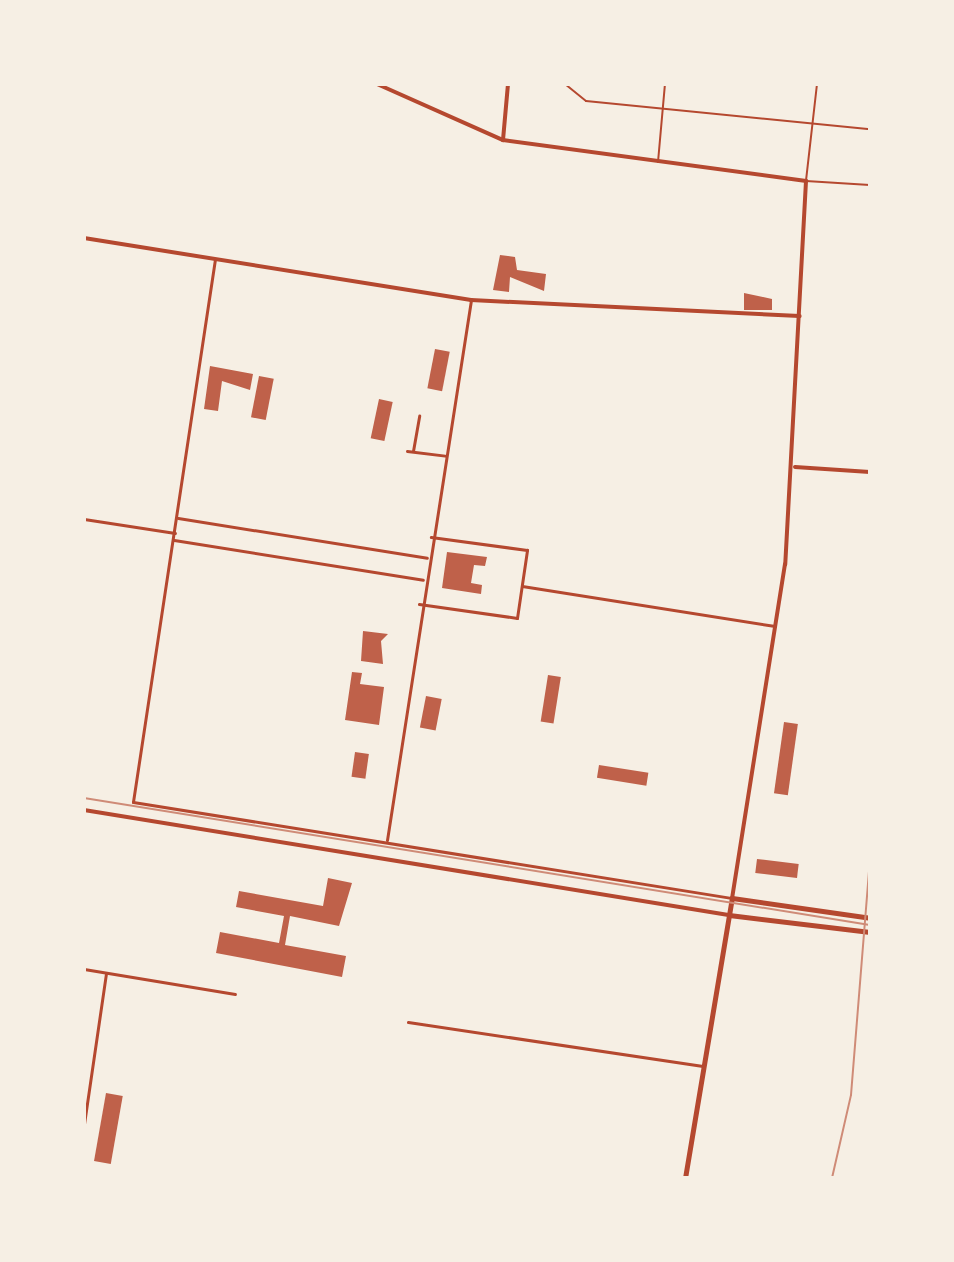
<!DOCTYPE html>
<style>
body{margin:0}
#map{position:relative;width:954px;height:1262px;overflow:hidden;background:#f6efe4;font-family:"IBM Plex Sans",sans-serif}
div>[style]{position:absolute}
.building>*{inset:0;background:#bf614a;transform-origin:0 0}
.service>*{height:2px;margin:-1px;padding:0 1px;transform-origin:1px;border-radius:1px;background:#b5482f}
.minor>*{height:3px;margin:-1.5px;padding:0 1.5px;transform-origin:1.5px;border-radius:1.5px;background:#b5482f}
.tertiary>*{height:4px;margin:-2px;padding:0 2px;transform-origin:2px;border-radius:2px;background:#b5482f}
.secondary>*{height:4px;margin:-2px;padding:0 2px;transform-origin:2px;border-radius:2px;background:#b5482f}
.primary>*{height:5px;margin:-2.5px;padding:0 2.5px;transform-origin:2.5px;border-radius:2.5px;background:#b5482f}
.tram>*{height:2px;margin:-1px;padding:0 1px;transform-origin:1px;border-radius:1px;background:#cf8b77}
.rail>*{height:2px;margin:-1px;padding:0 1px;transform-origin:1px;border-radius:1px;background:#cf8b77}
span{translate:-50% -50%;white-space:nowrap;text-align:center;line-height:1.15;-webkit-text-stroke:8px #f6efe4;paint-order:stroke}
.frame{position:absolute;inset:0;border:86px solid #f6efe4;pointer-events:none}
</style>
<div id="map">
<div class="building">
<i style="clip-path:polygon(500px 255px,515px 257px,517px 270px,546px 274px,544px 291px,510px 277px,509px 292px,493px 290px)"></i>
<i style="clip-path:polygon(744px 293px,772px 299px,772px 310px,744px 310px)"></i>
<i style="left:435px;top:349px;width:15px;height:40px;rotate:11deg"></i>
<i style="clip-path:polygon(210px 366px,253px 374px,250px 390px,222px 381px,218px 411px,204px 409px)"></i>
<i style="left:259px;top:376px;width:15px;height:42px;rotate:11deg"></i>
<i style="left:379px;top:399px;width:14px;height:40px;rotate:12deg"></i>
<i style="clip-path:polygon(447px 552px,487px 557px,485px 566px,474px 565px,471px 583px,482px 585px,481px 594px,442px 588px)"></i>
<i style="clip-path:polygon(363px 631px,388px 634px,381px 641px,383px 664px,361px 661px)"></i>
<i style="clip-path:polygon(352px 672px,362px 673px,360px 684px,384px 687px,379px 725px,345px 720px)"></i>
<i style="left:548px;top:675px;width:13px;height:47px;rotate:9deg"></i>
<i style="left:426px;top:696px;width:16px;height:32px;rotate:11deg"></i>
<i style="left:784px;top:722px;width:14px;height:72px;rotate:8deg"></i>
<i style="left:355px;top:752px;width:14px;height:25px;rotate:8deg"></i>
<i style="left:599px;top:765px;width:50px;height:13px;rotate:9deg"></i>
<i style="left:757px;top:859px;width:42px;height:14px;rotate:7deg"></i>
<i style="clip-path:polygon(328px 878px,352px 883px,339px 926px,290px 916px,285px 945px,346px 956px,342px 977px,216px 953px,220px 932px,279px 943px,284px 916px,236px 907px,239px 891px,323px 906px)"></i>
<i style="left:106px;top:1093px;width:17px;height:69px;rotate:10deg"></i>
</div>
<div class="service">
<i style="left:565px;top:84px;width:27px;rotate:39deg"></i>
<i style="left:586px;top:101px;width:283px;rotate:5.7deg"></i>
<i style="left:817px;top:84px;width:98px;rotate:96.5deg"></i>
<i style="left:806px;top:181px;width:64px;rotate:3.6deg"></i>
<i style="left:658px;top:162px;width:78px;rotate:-84.9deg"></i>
</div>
<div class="minor">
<i style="left:215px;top:259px;width:549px;rotate:98.59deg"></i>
<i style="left:133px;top:802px;width:607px;rotate:9.11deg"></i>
<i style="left:407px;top:451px;width:38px;rotate:7deg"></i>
<i style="left:413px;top:451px;width:36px;rotate:-80deg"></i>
<i style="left:178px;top:518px;width:252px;rotate:9.1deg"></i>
<i style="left:84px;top:519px;width:92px;rotate:8.7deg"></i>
<i style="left:174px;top:540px;width:252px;rotate:9.1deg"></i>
<i style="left:522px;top:586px;width:256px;rotate:9deg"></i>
<i style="left:419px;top:604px;width:99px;rotate:8.1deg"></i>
<i style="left:517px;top:618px;width:69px;rotate:-81.6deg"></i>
<i style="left:527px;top:550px;width:97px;rotate:-172.3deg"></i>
<i style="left:387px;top:840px;width:546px;rotate:-81.16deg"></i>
<i style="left:84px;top:969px;width:153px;rotate:9.4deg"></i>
<i style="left:408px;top:1022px;width:298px;rotate:8.5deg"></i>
<i style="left:84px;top:1124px;width:152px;rotate:-81.7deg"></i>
</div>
<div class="tertiary">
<i style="left:503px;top:140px;width:56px;rotate:-84.9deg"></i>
<i style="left:84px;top:238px;width:392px;rotate:9.1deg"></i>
<i style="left:471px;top:300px;width:329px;rotate:2.8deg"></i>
<i style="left:795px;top:467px;width:75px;rotate:3.8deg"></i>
</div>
<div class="secondary">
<i style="left:377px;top:84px;width:138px;rotate:24deg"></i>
<i style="left:503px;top:140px;width:306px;rotate:7.7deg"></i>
<i style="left:806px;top:181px;width:384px;rotate:93.1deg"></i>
<i style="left:785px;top:564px;width:338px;rotate:99deg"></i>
<i style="left:84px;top:810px;width:653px;rotate:9.25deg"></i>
</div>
<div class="primary">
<i style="left:729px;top:915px;width:142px;rotate:6.9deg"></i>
<i style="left:685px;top:1178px;width:284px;rotate:-80.5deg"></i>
<i style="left:732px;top:898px;width:139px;rotate:8.2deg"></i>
</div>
<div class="tram">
<i style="left:84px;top:798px;width:796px;rotate:9.18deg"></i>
</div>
<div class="rail">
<i style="left:832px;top:1178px;width:85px;rotate:-77.1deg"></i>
<i style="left:851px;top:1095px;width:235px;rotate:-85.4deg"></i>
</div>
<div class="frame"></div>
</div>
